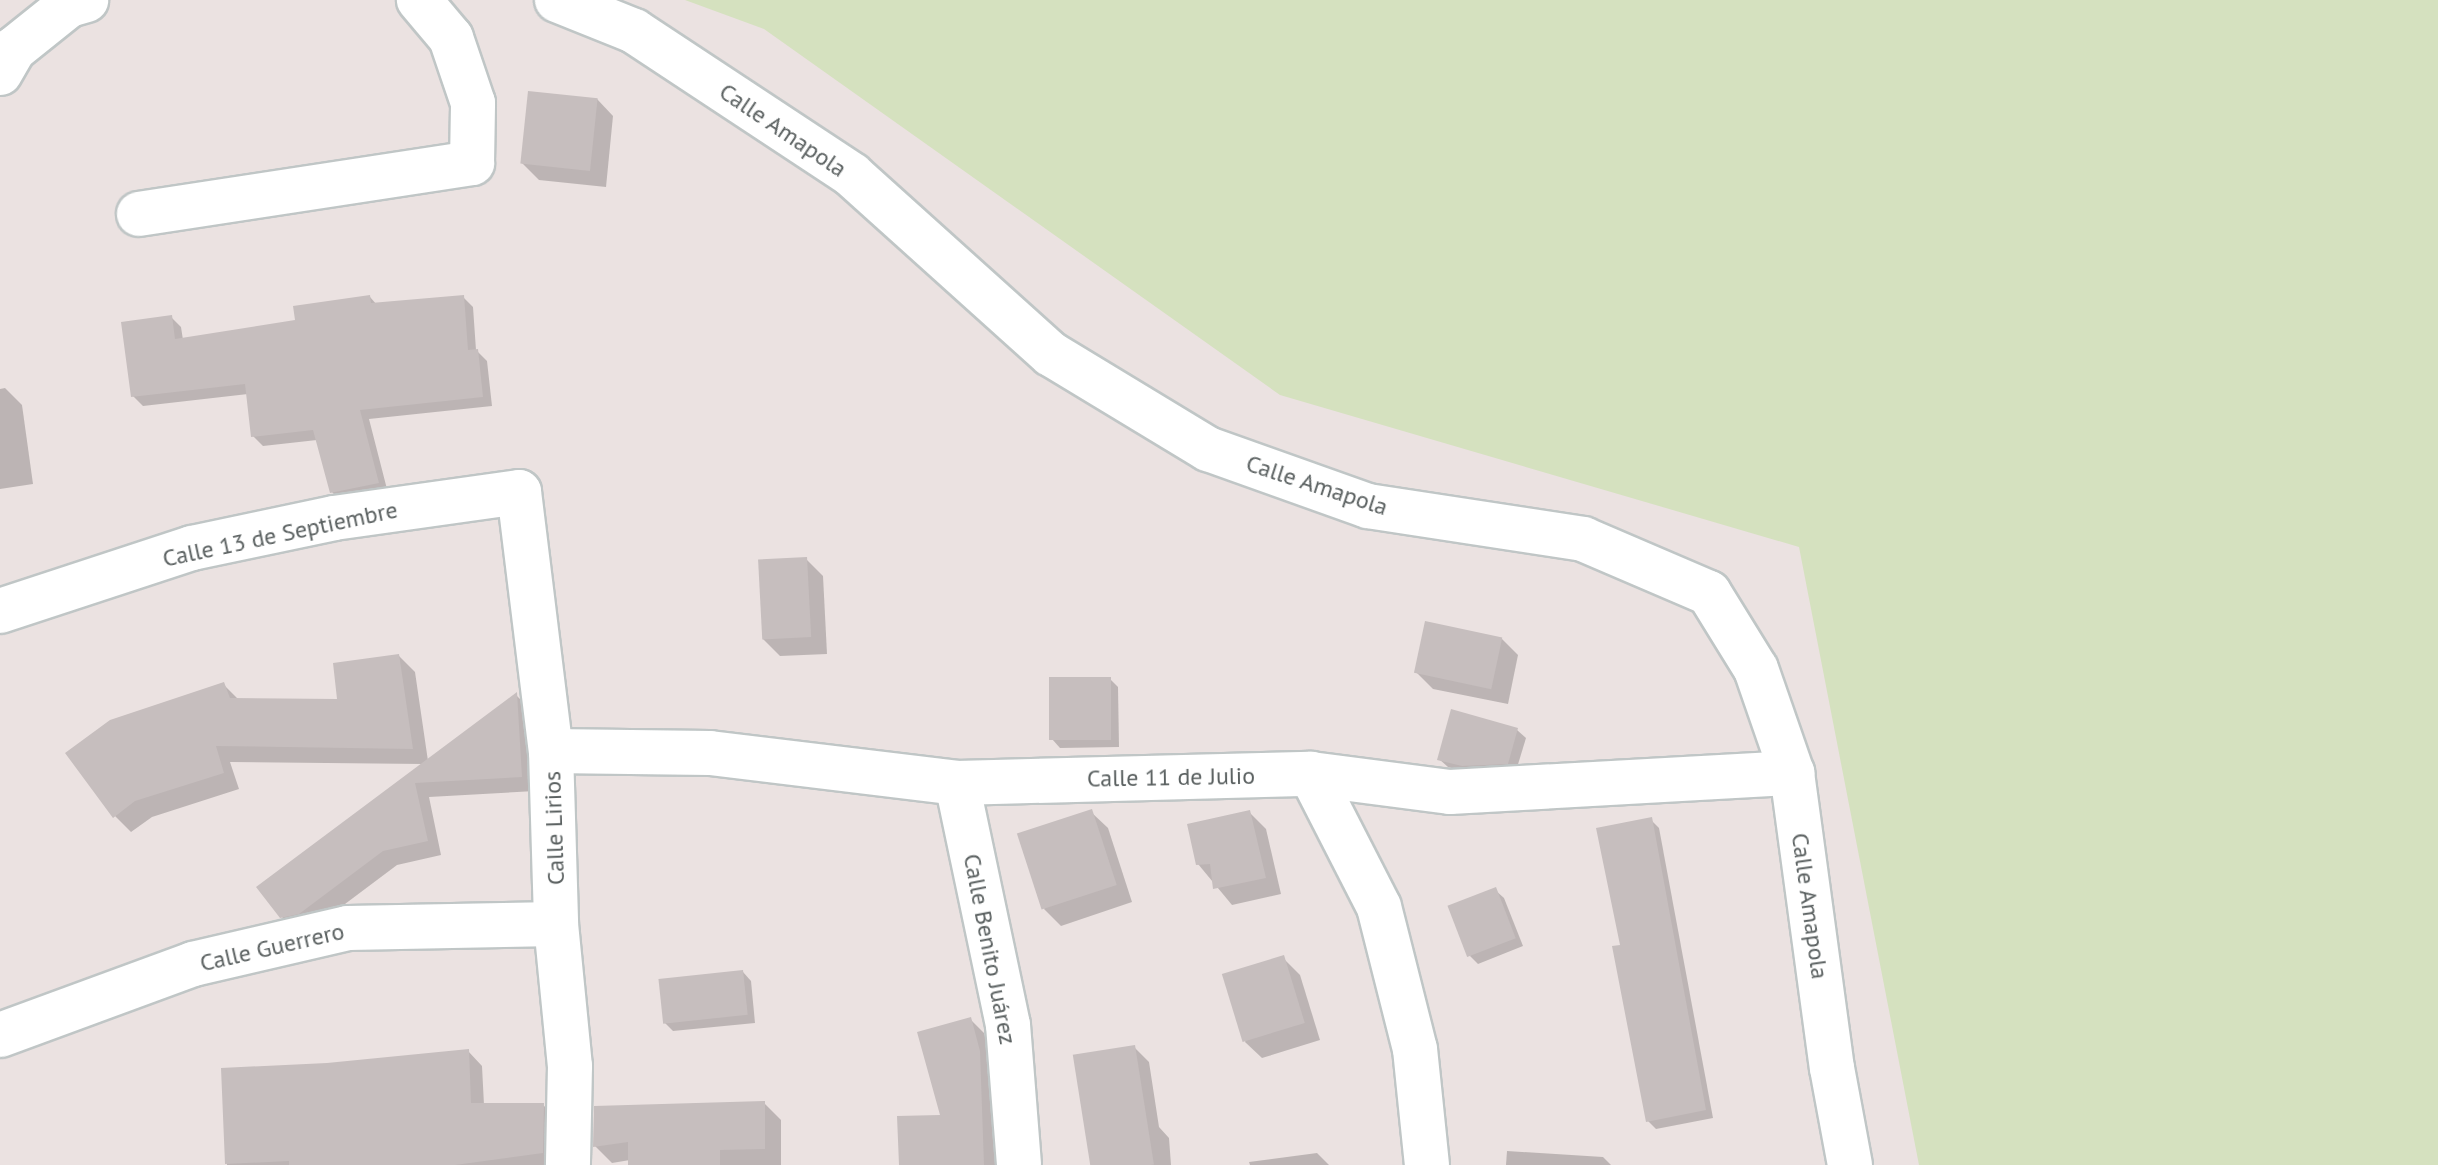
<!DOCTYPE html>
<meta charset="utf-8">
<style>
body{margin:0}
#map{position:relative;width:2438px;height:1165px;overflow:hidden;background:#ebe2e1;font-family:"PT Sans",sans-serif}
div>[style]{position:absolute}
.green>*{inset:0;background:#d5e1bf}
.shadow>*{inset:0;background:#0003}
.building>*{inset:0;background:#c6bebe;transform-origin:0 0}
.roads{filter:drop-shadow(2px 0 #c0c6c6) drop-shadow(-2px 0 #c0c6c6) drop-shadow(0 2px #c0c6c6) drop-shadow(0 -2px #c0c6c6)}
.minor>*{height:44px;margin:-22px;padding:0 22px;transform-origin:22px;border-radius:22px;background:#fff}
span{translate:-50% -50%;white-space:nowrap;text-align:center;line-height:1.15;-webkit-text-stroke:7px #fff;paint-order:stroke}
.street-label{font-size:24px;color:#5a6060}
</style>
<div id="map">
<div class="green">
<i style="clip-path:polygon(685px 0,2438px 0,2438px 1165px,1919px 1165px,1799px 547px,1280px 395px,764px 29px)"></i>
</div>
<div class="shadow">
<i style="clip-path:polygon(597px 99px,613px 116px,606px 187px,539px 180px,522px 163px)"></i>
<i style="clip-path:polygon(370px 297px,377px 305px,463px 297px,473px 307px,476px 350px,487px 361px,492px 406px,369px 419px,388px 493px,342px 502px,332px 492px,317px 440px,263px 446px,253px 436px,248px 394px,143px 406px,133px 396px,171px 317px,181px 327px,183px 340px,297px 322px)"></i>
<i style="clip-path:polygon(5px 388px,22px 405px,33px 484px,0 489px,0 389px)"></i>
<i style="clip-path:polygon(806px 559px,823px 576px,827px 654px,780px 656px,763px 639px)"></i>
<i style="clip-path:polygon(1501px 638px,1518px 655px,1508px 704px,1433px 689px,1416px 672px)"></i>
<i style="clip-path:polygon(399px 656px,415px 672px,428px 761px,516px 695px,530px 709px,535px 791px,429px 797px,441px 855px,397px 865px,313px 928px,296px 932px,282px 917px,423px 764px,230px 762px,239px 789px,152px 817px,131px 832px,115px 816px,224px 685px,239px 700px,340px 701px)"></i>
<i style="clip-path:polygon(1110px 679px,1118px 687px,1119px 747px,1060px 748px,1052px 739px)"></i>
<i style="clip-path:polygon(1517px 730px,1526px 738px,1516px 771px,1471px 774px,1448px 767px,1439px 759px)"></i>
<i style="clip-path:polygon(1091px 812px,1108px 828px,1132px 902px,1061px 926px,1044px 909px)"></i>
<i style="clip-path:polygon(1249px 812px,1266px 829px,1281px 894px,1232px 905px,1198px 864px)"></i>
<i style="clip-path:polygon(1651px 820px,1659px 828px,1713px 1118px,1656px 1129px,1648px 1121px,1622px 947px)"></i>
<i style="clip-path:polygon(1495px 890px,1504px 898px,1523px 946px,1478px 964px,1470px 956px)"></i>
<i style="clip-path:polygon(1283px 958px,1300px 975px,1320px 1040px,1262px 1058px,1245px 1042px)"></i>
<i style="clip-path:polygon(743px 972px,751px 981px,755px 1023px,673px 1031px,665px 1023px)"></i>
<i style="clip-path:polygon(970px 1019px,984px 1033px,994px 1067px,997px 1165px,901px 1165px,943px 1117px)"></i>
<i style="clip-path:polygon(1134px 1047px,1149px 1062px,1159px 1127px,1169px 1138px,1171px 1165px,1096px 1165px)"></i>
<i style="clip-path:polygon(468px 1051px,482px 1066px,484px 1105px,543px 1105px,558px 1119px,557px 1165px,227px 1165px,223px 1070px,327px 1065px)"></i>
<i style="clip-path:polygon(764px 1103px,781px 1120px,781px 1165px,630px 1165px,630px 1160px,612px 1163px,595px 1146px)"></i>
<i style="clip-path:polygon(1507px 1151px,1603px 1157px,1611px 1165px,1506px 1165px)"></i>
<i style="clip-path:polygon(1317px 1153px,1329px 1165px,1250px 1165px,1249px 1162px)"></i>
</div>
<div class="building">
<i style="left:528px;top:91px;width:70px;height:73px;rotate:6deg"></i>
<i style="clip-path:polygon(370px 295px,371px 303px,464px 295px,468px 350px,478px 349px,483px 397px,360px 410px,379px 483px,330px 493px,313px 430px,251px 437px,245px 384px,131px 397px,121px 322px,172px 315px,175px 339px,295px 320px,293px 306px)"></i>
<i style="left:807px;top:557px;width:80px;height:49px;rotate:87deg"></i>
<i style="left:1425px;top:621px;width:79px;height:53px;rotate:12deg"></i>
<i style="clip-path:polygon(399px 654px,413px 749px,216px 746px,224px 773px,135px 801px,113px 818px,65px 753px,110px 720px,224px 682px,230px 698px,337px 699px,333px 663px)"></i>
<i style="left:1049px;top:677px;width:62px;height:63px"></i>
<i style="clip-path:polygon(517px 692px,522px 777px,415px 783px,428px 841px,383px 851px,299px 914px,280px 918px,256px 887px)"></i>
<i style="clip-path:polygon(1451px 709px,1518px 728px,1508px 764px,1462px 766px,1437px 760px)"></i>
<i style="left:1092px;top:809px;width:80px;height:79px;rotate:72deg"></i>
<i style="clip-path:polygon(1250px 810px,1266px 878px,1213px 889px,1210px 864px,1196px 865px,1187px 824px)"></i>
<i style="clip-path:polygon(1652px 817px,1706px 1110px,1646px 1122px,1612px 946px,1620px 945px,1596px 828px)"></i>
<i style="left:1496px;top:887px;width:55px;height:52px;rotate:69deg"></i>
<i style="left:1284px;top:955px;width:71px;height:65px;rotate:73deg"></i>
<i style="left:743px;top:970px;width:45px;height:85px;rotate:84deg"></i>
<i style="clip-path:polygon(971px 1017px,980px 1051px,984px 1165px,899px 1165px,897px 1116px,940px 1115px,917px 1032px)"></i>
<i style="left:1135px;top:1045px;width:121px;height:63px;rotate:81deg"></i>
<i style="clip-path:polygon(469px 1049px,471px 1103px,544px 1103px,543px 1153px,455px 1165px,289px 1165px,289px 1161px,225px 1164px,221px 1068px,327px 1063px)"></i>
<i style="clip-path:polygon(765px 1101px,765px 1149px,720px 1150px,720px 1165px,628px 1165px,628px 1142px,593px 1147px,594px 1106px)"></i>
</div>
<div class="roads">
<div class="minor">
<i style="left:557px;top:0;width:83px;rotate:21.9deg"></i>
<i style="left:634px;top:31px;width:261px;rotate:33.4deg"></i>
<i style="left:852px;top:175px;width:268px;rotate:42deg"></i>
<i style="left:1051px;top:354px;width:184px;rotate:31.2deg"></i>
<i style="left:1208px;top:449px;width:170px;rotate:19.6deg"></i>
<i style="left:1368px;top:506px;width:218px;rotate:8.7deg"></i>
<i style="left:1583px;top:539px;width:137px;rotate:23.2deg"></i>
<i style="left:1709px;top:593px;width:89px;rotate:58.3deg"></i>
<i style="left:1756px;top:669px;width:110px;rotate:70.9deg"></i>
<i style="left:1792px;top:773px;width:298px;rotate:82.3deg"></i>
<i style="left:1832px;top:1068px;width:99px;rotate:79.5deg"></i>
<i style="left:0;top:73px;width:28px;rotate:-60deg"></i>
<i style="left:14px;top:49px;width:70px;rotate:-38.7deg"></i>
<i style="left:69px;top:5px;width:18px;rotate:-16deg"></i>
<i style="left:139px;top:214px;width:337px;rotate:-8.7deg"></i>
<i style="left:472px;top:163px;width:60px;rotate:-89deg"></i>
<i style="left:473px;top:103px;width:69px;rotate:-108.7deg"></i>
<i style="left:451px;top:38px;width:50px;rotate:-130.1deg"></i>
<i style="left:0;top:611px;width:202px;rotate:-18.2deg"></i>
<i style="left:192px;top:548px;width:145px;rotate:-11.9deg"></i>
<i style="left:334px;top:518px;width:187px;rotate:-8deg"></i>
<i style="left:519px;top:492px;width:261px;rotate:83deg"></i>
<i style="left:551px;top:751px;width:173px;rotate:88.3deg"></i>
<i style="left:556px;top:924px;width:143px;rotate:84.4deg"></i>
<i style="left:570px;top:1066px;width:99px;rotate:91.2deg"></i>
<i style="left:551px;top:751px;width:159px;rotate:0.7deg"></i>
<i style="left:710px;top:753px;width:249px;rotate:6.9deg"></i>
<i style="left:957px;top:783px;width:354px;rotate:-1.5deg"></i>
<i style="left:1311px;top:774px;width:140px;rotate:7.4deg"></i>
<i style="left:1450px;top:792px;width:343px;rotate:-3.2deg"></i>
<i style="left:1311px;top:774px;width:149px;rotate:62.9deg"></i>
<i style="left:1379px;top:907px;width:146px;rotate:75.8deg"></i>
<i style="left:1415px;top:1049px;width:117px;rotate:84.1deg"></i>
<i style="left:957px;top:783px;width:247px;rotate:78.1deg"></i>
<i style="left:1008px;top:1025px;width:140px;rotate:85.5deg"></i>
<i style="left:0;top:1035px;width:206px;rotate:-20.2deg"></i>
<i style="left:193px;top:964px;width:159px;rotate:-13.1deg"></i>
<i style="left:348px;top:928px;width:208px;rotate:-1.1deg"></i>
</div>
</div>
<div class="street-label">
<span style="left:783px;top:130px;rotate:34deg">Calle Amapola</span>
<span style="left:1317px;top:485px;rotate:18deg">Calle Amapola</span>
<span style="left:280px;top:534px;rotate:-12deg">Calle 13 de Septiembre</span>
<span style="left:1171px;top:777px;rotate:-1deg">Calle 11 de Julio</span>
<span style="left:554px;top:828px;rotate:-92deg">Calle Lirios</span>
<span style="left:1810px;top:906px;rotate:82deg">Calle Amapola</span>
<span style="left:272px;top:947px;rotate:-13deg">Calle Guerrero</span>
<span style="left:990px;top:949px;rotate:79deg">Calle Benito Juárez</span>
</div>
</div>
